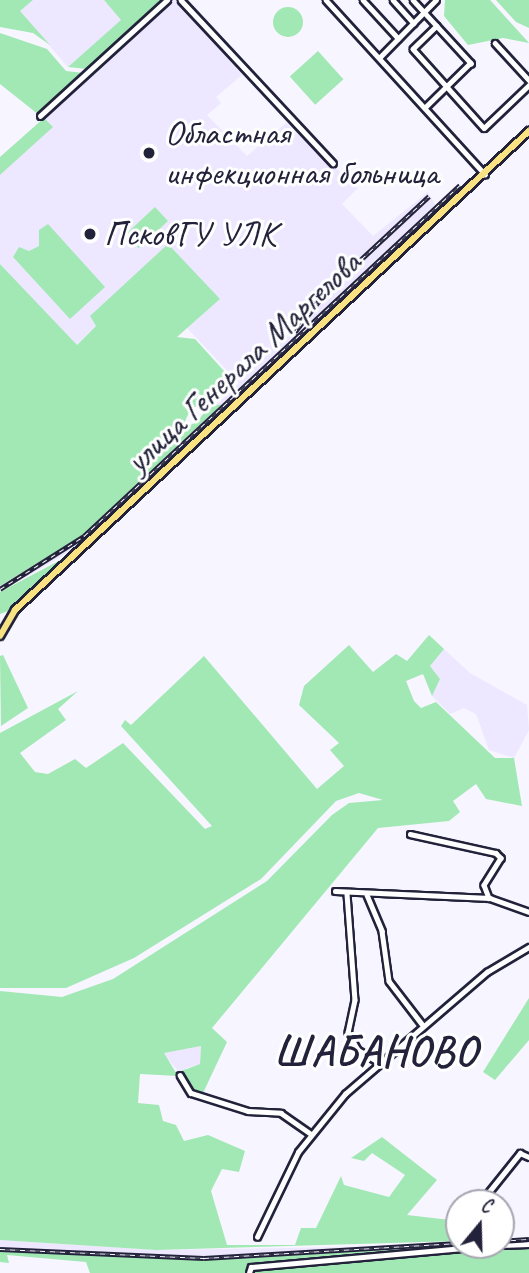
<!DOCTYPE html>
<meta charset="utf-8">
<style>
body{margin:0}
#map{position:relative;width:529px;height:1273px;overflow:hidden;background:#f7f5ff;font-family:Caveat,sans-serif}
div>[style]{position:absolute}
.built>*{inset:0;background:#ede8ff}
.green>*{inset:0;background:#a2e8b4;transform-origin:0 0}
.round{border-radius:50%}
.roads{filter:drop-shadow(2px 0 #22223b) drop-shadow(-2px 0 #22223b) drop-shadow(0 2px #22223b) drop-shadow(0 -2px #22223b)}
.minor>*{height:4.5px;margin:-2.25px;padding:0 2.25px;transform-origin:2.25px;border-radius:2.25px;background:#fff}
.major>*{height:6px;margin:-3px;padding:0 3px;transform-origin:3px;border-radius:3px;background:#f8e281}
.rail>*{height:4.5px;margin-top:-2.25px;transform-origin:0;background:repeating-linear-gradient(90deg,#fff 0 5px,#22223b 0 10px);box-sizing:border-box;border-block:2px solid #22223b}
.dots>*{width:19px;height:19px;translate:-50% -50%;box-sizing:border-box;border:4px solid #fff;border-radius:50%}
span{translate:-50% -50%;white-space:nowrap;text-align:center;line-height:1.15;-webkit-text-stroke:6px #fff;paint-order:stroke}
.poi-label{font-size:35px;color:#22223b}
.left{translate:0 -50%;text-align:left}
.street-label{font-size:35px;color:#22223b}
.district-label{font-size:42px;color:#22223b;font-weight:700;letter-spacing:2px}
.north{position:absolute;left:445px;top:1189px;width:70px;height:70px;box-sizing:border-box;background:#fff;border:2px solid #a7a7b1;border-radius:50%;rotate:19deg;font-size:19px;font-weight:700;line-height:28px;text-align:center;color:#22223b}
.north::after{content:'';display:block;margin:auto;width:24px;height:32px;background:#22223b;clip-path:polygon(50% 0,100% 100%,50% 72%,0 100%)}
</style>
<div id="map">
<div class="built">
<i style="clip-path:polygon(33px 0,104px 0,122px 20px,68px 67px,19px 11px)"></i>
<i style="clip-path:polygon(169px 0,177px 0,242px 75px,216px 97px,221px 103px,207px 115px,247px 156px,286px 123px,358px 188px,342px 204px,373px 236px,428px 192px,436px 206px,462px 186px,88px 541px,0 592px,83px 535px,239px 383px,187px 328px,220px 299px,90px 316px,96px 326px,76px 345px,0 264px,0 175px,52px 127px,44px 118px)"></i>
<i style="clip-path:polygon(444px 649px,470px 673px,527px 705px,529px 730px,514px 758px,489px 750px,476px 714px,464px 708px,450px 714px,432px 696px,440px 679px,430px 666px)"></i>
<i style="clip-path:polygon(201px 1046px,200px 1064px,186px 1068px,183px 1077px,163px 1053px)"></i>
<i style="clip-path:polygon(0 1240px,156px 1250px,468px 1245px,156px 1261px,0 1251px)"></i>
</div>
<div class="green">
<i style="clip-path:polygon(0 0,33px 0,20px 11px,50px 45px,33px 33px,0 27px)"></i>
<i style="clip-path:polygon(104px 0,161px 0,87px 69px,68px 67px,121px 20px)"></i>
<i style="clip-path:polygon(445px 0,490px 0,529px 43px,503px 38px,468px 45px,444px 16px)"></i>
<i style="clip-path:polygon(496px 0,529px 0,529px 28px,516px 22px)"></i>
<i class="round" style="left:273px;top:7px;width:30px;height:30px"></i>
<i style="clip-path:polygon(0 33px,47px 49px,66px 71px,84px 73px,39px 115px,0 84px)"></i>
<i style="left:318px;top:51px;width:38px;height:38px;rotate:48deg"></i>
<i style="clip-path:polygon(44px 118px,53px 127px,0 175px,0 157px)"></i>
<i style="left:155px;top:207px;width:19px;height:40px;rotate:47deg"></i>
<i style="clip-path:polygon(48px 224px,105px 287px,70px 319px,13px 257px,19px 247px,29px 251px,39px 246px,39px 230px)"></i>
<i style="clip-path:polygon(168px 244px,220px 299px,177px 337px,195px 339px,234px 382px,210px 400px,197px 393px,201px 405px,191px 408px,181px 430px,198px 421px,210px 404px,221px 405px,83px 535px,0 586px,0 264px,77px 345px,96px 326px,90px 316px)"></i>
<i style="clip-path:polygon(68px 556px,11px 610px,0 614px,0 592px)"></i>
<i style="clip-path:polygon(429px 635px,444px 649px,430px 666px,440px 679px,432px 696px,423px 674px,406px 681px,414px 701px,421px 708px,436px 702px,495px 758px,514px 758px,522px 806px,486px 799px,476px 784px,453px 801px,460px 812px,449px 821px,378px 828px,212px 1028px,227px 1042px,203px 1093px,192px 1090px,181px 1071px,200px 1064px,201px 1046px,164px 1053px,178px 1076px,140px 1074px,138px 1103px,159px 1105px,163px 1121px,176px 1125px,184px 1141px,208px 1135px,245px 1151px,239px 1172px,222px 1169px,211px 1191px,227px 1245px,295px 1245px,301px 1228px,316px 1228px,341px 1176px,344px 1185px,389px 1197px,405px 1175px,372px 1153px,364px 1161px,351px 1158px,382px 1137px,437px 1180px,407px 1215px,459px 1221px,459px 1241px,156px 1250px,0 1240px,0 991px,62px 997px,113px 979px,267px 881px,332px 815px,349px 803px,383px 800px,359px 793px,336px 801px,261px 879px,134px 958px,66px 988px,0 988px,0 733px,78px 691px,58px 709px,66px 720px,20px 753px,35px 772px,48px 774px,75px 759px,86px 768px,123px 743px,205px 829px,212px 826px,121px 726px,125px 720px,131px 725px,204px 656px,317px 789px,344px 766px,330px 750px,339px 743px,299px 705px,304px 686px,349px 645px,373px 672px,396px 654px,407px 661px)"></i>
<i style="clip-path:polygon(3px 655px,28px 708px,1px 726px,0 656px)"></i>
<i style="clip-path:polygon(529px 998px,529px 1040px,495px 1080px,483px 1072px)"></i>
<i style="clip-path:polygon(529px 1242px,529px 1273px,90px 1273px,86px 1262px,7px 1255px,9px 1263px,0 1262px,0 1251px,204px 1260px)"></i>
</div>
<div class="roads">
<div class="minor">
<i style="left:181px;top:0;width:223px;rotate:47deg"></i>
<i style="left:326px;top:0;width:236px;rotate:47.6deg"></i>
<i style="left:363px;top:0;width:52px;rotate:47.4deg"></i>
<i style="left:393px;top:0;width:31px;rotate:48deg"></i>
<i style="left:413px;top:0;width:86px;rotate:47.4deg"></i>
<i style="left:471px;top:63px;width:64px;rotate:135.6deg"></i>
<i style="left:437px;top:26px;width:33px;rotate:136deg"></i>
<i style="left:413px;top:49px;width:106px;rotate:48.1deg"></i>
<i style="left:484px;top:128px;width:62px;rotate:-43.7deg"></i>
<i style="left:495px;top:43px;width:50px;rotate:47.4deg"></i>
<i style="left:379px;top:58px;width:81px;rotate:-45.5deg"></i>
<i style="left:40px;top:116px;width:172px;rotate:-42.4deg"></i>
<i style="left:410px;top:834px;width:88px;rotate:12.5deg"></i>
<i style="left:496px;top:853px;width:7px;rotate:45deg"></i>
<i style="left:501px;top:858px;width:32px;rotate:122deg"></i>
<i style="left:484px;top:885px;width:14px;rotate:69deg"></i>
<i style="left:335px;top:891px;width:155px;rotate:2.6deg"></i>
<i style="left:490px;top:898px;width:41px;rotate:19.7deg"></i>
<i style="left:347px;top:894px;width:106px;rotate:85.7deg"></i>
<i style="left:355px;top:1000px;width:33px;rotate:102deg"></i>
<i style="left:348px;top:1032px;width:21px;rotate:61deg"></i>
<i style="left:358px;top:1050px;width:24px;rotate:30deg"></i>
<i style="left:367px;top:895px;width:39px;rotate:67deg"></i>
<i style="left:382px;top:931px;width:50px;rotate:82deg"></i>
<i style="left:389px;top:981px;width:54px;rotate:52.5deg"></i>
<i style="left:180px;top:1075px;width:21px;rotate:59deg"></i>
<i style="left:191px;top:1093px;width:60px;rotate:17.5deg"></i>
<i style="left:248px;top:1111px;width:33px;rotate:3deg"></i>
<i style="left:281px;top:1113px;width:35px;rotate:35deg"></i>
<i style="left:480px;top:1203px;width:64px;rotate:-51.3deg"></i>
<i style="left:520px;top:1153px;width:10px;rotate:24deg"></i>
<i style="left:257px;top:1237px;width:94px;rotate:-64.2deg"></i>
<i style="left:298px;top:1152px;width:75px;rotate:-51deg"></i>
<i style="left:345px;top:1094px;width:187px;rotate:-40.7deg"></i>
<i style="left:487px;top:972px;width:49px;rotate:-30.8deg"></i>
<i style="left:501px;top:1245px;width:28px;rotate:-2deg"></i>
<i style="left:249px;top:1273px;width:6px;rotate:-72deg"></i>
<i style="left:251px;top:1267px;width:247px;rotate:-5.1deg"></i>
</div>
<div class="major">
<i style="left:0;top:636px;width:30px;rotate:-60deg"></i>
<i style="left:15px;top:610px;width:703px;rotate:-42.98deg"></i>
</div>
</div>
<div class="rail">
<i style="left:294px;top:333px;width:51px;rotate:-52.2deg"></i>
<i style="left:325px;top:293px;width:142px;rotate:-43deg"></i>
<i style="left:0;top:589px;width:99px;rotate:-32.2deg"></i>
<i style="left:84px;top:536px;width:514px;rotate:-43.03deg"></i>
<i style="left:501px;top:1241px;width:28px;rotate:-4deg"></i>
<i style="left:0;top:1249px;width:204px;rotate:2.5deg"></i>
<i style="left:204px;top:1258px;width:255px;rotate:-3.4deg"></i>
</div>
<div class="dots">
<i style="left:149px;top:153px;background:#22223b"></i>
<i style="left:90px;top:234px;background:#22223b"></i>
</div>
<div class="poi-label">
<span class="left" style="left:165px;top:153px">Областная<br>инфекционная больница</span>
<span class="left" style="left:104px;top:234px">ПсковГУ УЛК</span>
</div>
<div class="street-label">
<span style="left:243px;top:362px;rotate:-43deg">улица Генерала Маргелова</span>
</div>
<div class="district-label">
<span style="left:376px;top:1052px">ШАБАНОВО</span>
</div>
<div class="north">С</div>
</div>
